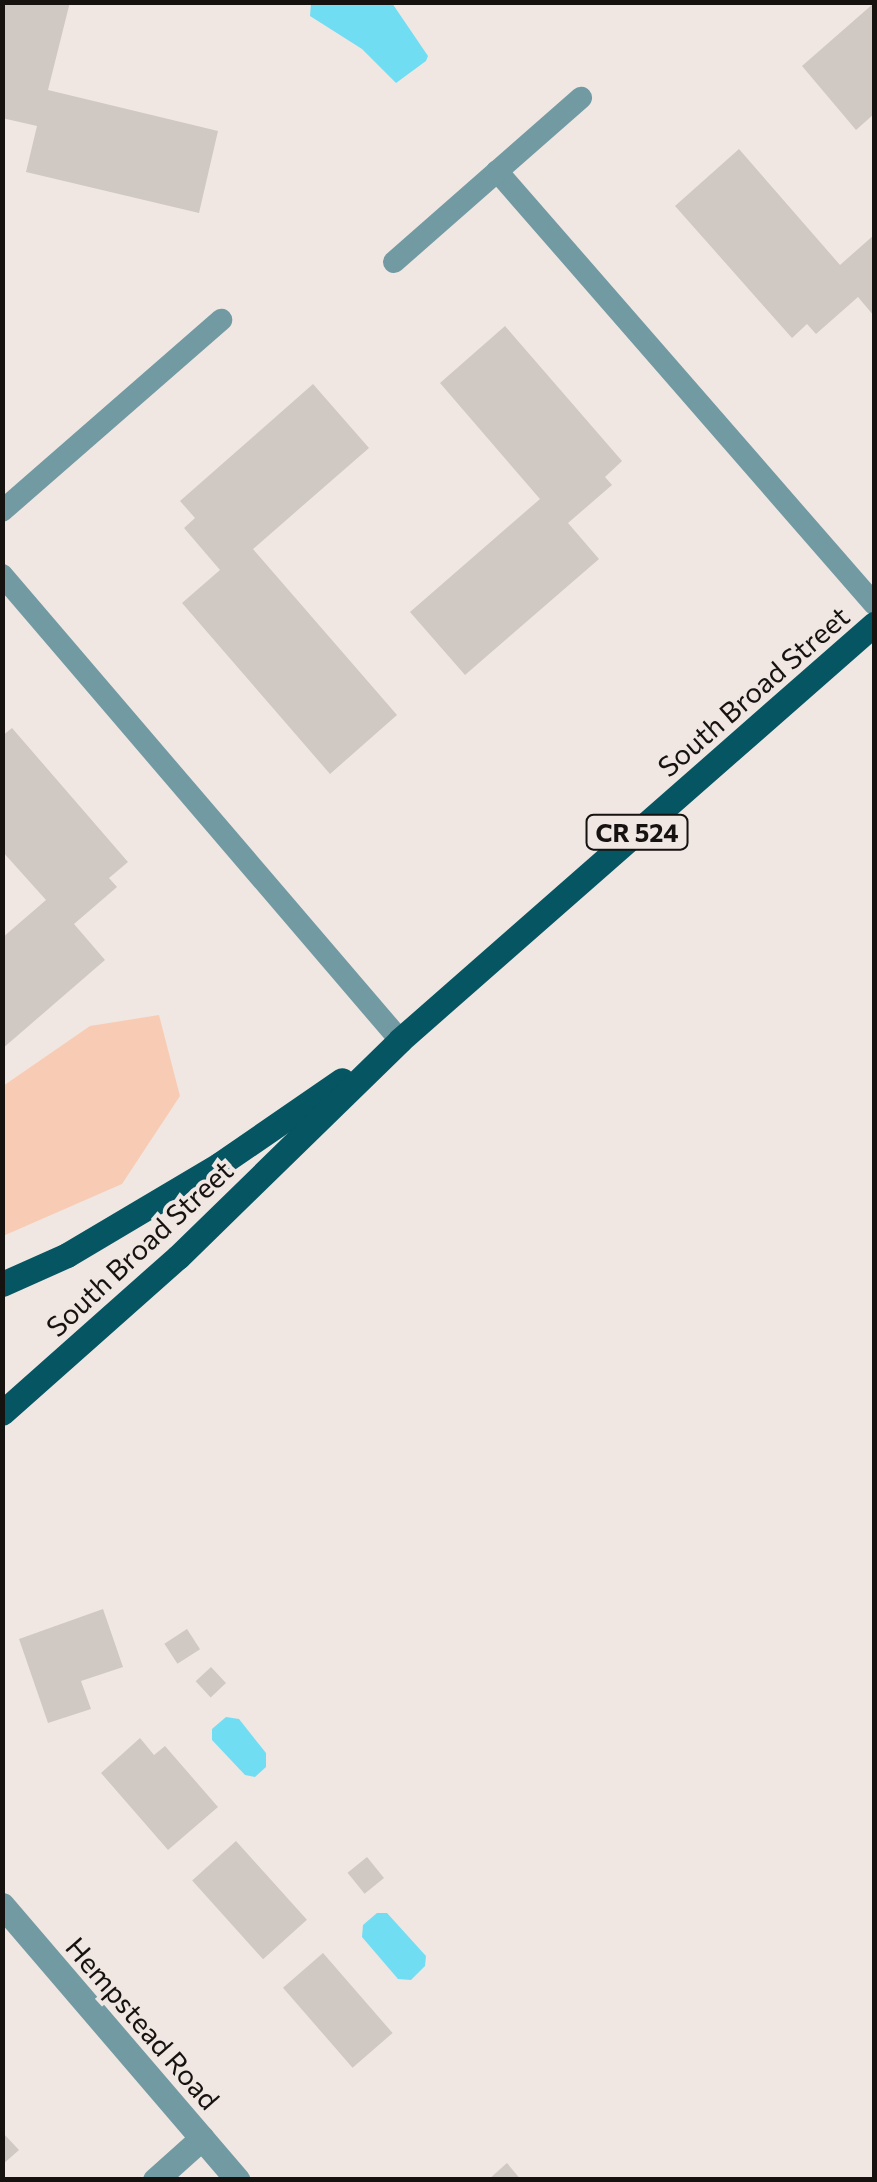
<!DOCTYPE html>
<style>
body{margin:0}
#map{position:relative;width:877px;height:2182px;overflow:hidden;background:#f0e7e3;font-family:Commissioner,sans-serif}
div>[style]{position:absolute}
.green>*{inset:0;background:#f8ccb4}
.water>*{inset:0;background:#71ddf3}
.building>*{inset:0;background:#d0c8c3;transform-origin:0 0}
.service>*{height:22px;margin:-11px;padding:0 11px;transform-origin:11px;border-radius:11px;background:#719aa3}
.minor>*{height:25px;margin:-12.5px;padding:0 12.5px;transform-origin:12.5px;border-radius:12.5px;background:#719aa3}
.tertiary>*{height:25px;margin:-12.5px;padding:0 12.5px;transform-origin:12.5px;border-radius:12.5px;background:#719aa3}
.primary>*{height:25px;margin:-12.5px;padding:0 12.5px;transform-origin:12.5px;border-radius:12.5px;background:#055662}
span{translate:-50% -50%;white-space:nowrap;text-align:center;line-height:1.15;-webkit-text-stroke:8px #f0e7e3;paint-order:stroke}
.shield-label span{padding:2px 8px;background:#f0e7e3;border:2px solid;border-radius:8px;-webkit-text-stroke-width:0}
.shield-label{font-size:25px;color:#151210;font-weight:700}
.street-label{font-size:28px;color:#151210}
.frame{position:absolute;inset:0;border:5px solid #151210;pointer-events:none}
</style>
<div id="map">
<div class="green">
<i style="clip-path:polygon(159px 1015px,180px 1096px,122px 1184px,3px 1236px,3px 1086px,90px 1026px)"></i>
</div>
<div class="water">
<i style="clip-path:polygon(311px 3px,392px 3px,428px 56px,426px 61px,396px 83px,362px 49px,310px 16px)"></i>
<i style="clip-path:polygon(226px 1717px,239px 1719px,266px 1753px,266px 1767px,255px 1777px,245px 1775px,212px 1740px,212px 1729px)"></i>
<i style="clip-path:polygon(377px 1913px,387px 1913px,426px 1956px,425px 1966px,411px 1980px,398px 1979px,362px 1937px,363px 1925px)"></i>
</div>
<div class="building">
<i style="clip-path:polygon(2px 2px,70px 2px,48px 90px,218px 131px,199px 213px,26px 172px,37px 126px,2px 118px)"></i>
<i style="clip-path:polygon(874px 3px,874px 114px,856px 130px,802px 66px)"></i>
<i style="clip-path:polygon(739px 149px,840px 265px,874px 235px,874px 316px,858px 297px,816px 334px,807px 324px,792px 338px,675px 206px)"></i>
<i style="clip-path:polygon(505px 326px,622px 461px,605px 477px,612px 485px,568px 523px,599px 559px,465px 675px,410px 612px,540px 499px,440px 383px)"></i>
<i style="clip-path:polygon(313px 384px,369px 448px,253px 549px,397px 715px,330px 774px,182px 603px,220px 570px,184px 528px,195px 518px,180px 501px)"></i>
<i style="clip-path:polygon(12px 728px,128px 862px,109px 878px,117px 887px,74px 924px,105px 960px,2px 1049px,2px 938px,46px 900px,2px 851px,2px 736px)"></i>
<i style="clip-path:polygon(103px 1609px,123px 1667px,81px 1681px,91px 1709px,48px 1723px,19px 1639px)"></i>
<i style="left:187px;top:1629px;width:24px;height:27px;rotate:57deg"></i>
<i style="left:211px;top:1667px;width:22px;height:21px;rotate:47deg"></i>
<i style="clip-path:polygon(140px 1738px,154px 1755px,165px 1746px,218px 1807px,168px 1850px,101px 1773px)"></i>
<i style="left:236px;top:1841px;width:106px;height:59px;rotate:48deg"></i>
<i style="left:367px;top:1857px;width:27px;height:25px;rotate:51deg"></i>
<i style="left:323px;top:1953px;width:106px;height:53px;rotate:49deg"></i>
<i style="clip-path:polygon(2px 2132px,19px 2150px,2px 2165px)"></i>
<i style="clip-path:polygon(507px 2163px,521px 2180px,488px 2180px)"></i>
</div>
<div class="service">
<i style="left:497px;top:171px;width:574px;rotate:48.95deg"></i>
<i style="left:394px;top:262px;width:249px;rotate:-41.3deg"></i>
<i style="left:2px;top:511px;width:291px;rotate:-41.1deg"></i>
<i style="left:2px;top:575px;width:612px;rotate:49.44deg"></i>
</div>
<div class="minor">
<i style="left:155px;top:2180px;width:63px;rotate:-41.8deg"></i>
</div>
<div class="tertiary">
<i style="left:2px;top:1905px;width:362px;rotate:49.4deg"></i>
</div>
<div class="primary">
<i style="left:2px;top:1284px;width:71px;rotate:-24deg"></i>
<i style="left:67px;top:1255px;width:178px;rotate:-30.7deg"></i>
<i style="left:220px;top:1164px;width:148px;rotate:-34.5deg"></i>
<i style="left:2px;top:1413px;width:235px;rotate:-41.6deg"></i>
<i style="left:178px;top:1257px;width:310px;rotate:-44.3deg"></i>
<i style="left:400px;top:1040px;width:631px;rotate:-41.27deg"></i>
</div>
<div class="shield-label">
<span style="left:637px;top:832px">CR 524</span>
</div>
<div class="street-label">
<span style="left:753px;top:691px;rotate:-41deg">South Broad Street</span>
<span style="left:139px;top:1248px;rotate:-43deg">South Broad Street</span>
<span style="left:143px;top:2023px;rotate:49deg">Hempstead Road</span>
</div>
<div class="frame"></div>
</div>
